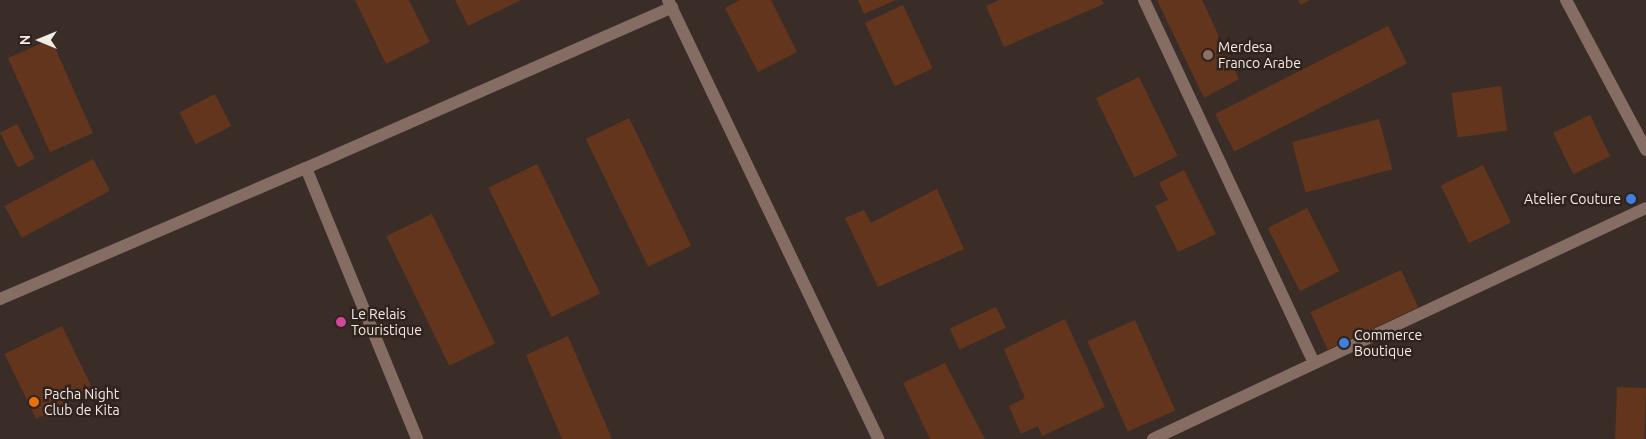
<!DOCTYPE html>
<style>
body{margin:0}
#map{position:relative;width:1646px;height:439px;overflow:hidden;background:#3a2d27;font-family:Ubuntu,sans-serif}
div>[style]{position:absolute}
.building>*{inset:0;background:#64351d;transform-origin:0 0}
.minor>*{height:12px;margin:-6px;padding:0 6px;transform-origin:6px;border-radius:6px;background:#866d64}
.dots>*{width:14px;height:14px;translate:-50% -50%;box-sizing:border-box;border:2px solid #30231d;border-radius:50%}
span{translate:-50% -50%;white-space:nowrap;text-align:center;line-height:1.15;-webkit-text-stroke:5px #30231d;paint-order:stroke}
.poi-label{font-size:14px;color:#f4eae6}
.left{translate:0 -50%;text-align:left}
.right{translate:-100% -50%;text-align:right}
.north{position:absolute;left:15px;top:15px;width:50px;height:50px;-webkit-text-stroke:4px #30231d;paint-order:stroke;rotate:270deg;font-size:14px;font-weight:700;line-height:20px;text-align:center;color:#f4eae6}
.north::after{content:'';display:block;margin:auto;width:18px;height:22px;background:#f4eae6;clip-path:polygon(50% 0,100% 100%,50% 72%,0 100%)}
</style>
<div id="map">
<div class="building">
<i style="clip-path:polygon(355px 0,409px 0,430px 42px,386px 64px)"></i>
<i style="clip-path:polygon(455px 0,521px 0,468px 26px)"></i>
<i style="clip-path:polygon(740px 0,771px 0,797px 52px,758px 72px,725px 8px)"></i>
<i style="clip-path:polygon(858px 0,896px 0,864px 14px)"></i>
<i style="clip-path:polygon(999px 0,1102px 0,1104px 4px,1004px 47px,986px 6px)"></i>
<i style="clip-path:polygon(1157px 0,1202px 0,1239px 79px,1204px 98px)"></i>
<i style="clip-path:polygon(1298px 0,1310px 0,1301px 5px)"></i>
<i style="left:903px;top:5px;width:70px;height:42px;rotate:65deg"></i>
<i style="left:1388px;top:26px;width:42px;height:194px;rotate:63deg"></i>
<i style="left:51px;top:39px;width:103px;height:47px;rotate:66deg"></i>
<i style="left:1139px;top:77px;width:88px;height:48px;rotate:64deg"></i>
<i style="left:1501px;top:86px;width:45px;height:50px;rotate:82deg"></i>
<i style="left:215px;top:94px;width:36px;height:40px;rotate:63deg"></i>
<i style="left:1590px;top:115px;width:46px;height:41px;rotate:64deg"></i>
<i style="left:629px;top:118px;width:142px;height:48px;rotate:64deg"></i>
<i style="left:1379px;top:119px;width:52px;height:90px;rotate:75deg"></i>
<i style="left:17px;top:124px;width:39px;height:19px;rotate:63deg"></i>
<i style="left:93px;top:159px;width:36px;height:100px;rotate:62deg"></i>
<i style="left:537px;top:164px;width:144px;height:54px;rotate:64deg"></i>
<i style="left:1483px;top:165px;width:64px;height:47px;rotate:64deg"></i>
<i style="clip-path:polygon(1184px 170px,1216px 234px,1178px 252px,1155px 206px,1168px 200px,1159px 183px)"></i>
<i style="clip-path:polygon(937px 189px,964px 249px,878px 287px,845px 218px,864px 210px,871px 223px)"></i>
<i style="left:1307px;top:208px;width:71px;height:44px;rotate:63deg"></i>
<i style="left:432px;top:214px;width:144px;height:51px;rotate:64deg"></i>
<i style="left:1401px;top:270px;width:41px;height:100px;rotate:65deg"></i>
<i style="left:996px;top:307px;width:23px;height:51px;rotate:65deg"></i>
<i style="clip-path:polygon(1065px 319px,1105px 407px,1042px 436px,1038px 426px,1021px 434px,1009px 406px,1025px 398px,1004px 349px)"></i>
<i style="left:1135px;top:320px;width:99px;height:52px;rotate:66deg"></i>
<i style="left:62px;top:326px;width:72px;height:64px;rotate:64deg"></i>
<i style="clip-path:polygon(568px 336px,612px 439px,562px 439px,526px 355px)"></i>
<i style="clip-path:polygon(945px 363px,985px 439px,930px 439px,903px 383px)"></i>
<i style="left:1617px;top:387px;width:29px;height:52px;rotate:2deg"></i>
</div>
<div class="minor">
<i style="left:668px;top:0;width:487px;rotate:64.4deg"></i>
<i style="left:1144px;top:0;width:401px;rotate:64.9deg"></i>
<i style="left:1566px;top:0;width:170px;rotate:61.9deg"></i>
<i style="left:306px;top:168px;width:293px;rotate:67.7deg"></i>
<i style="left:0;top:299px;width:333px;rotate:-23.2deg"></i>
<i style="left:306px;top:168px;width:400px;rotate:-23.7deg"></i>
<i style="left:1153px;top:439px;width:544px;rotate:-25.11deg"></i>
</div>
<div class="dots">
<i style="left:1208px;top:55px;background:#8d6e63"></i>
<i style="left:1631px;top:199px;background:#3f7fe0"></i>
<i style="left:341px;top:322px;background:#d1479c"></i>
<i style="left:1344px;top:343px;background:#3f7fe0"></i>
<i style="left:34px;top:402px;background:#e8710a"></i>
</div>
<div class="poi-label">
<span class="left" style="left:1218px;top:55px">Merdesa<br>Franco Arabe</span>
<span class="right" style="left:1621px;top:199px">Atelier Couture</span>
<span class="left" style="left:351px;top:322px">Le Relais<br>Touristique</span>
<span class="left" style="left:1354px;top:343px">Commerce<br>Boutique</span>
<span class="left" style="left:44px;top:402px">Pacha Night<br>Club de Kita</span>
</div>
<div class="north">N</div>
</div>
